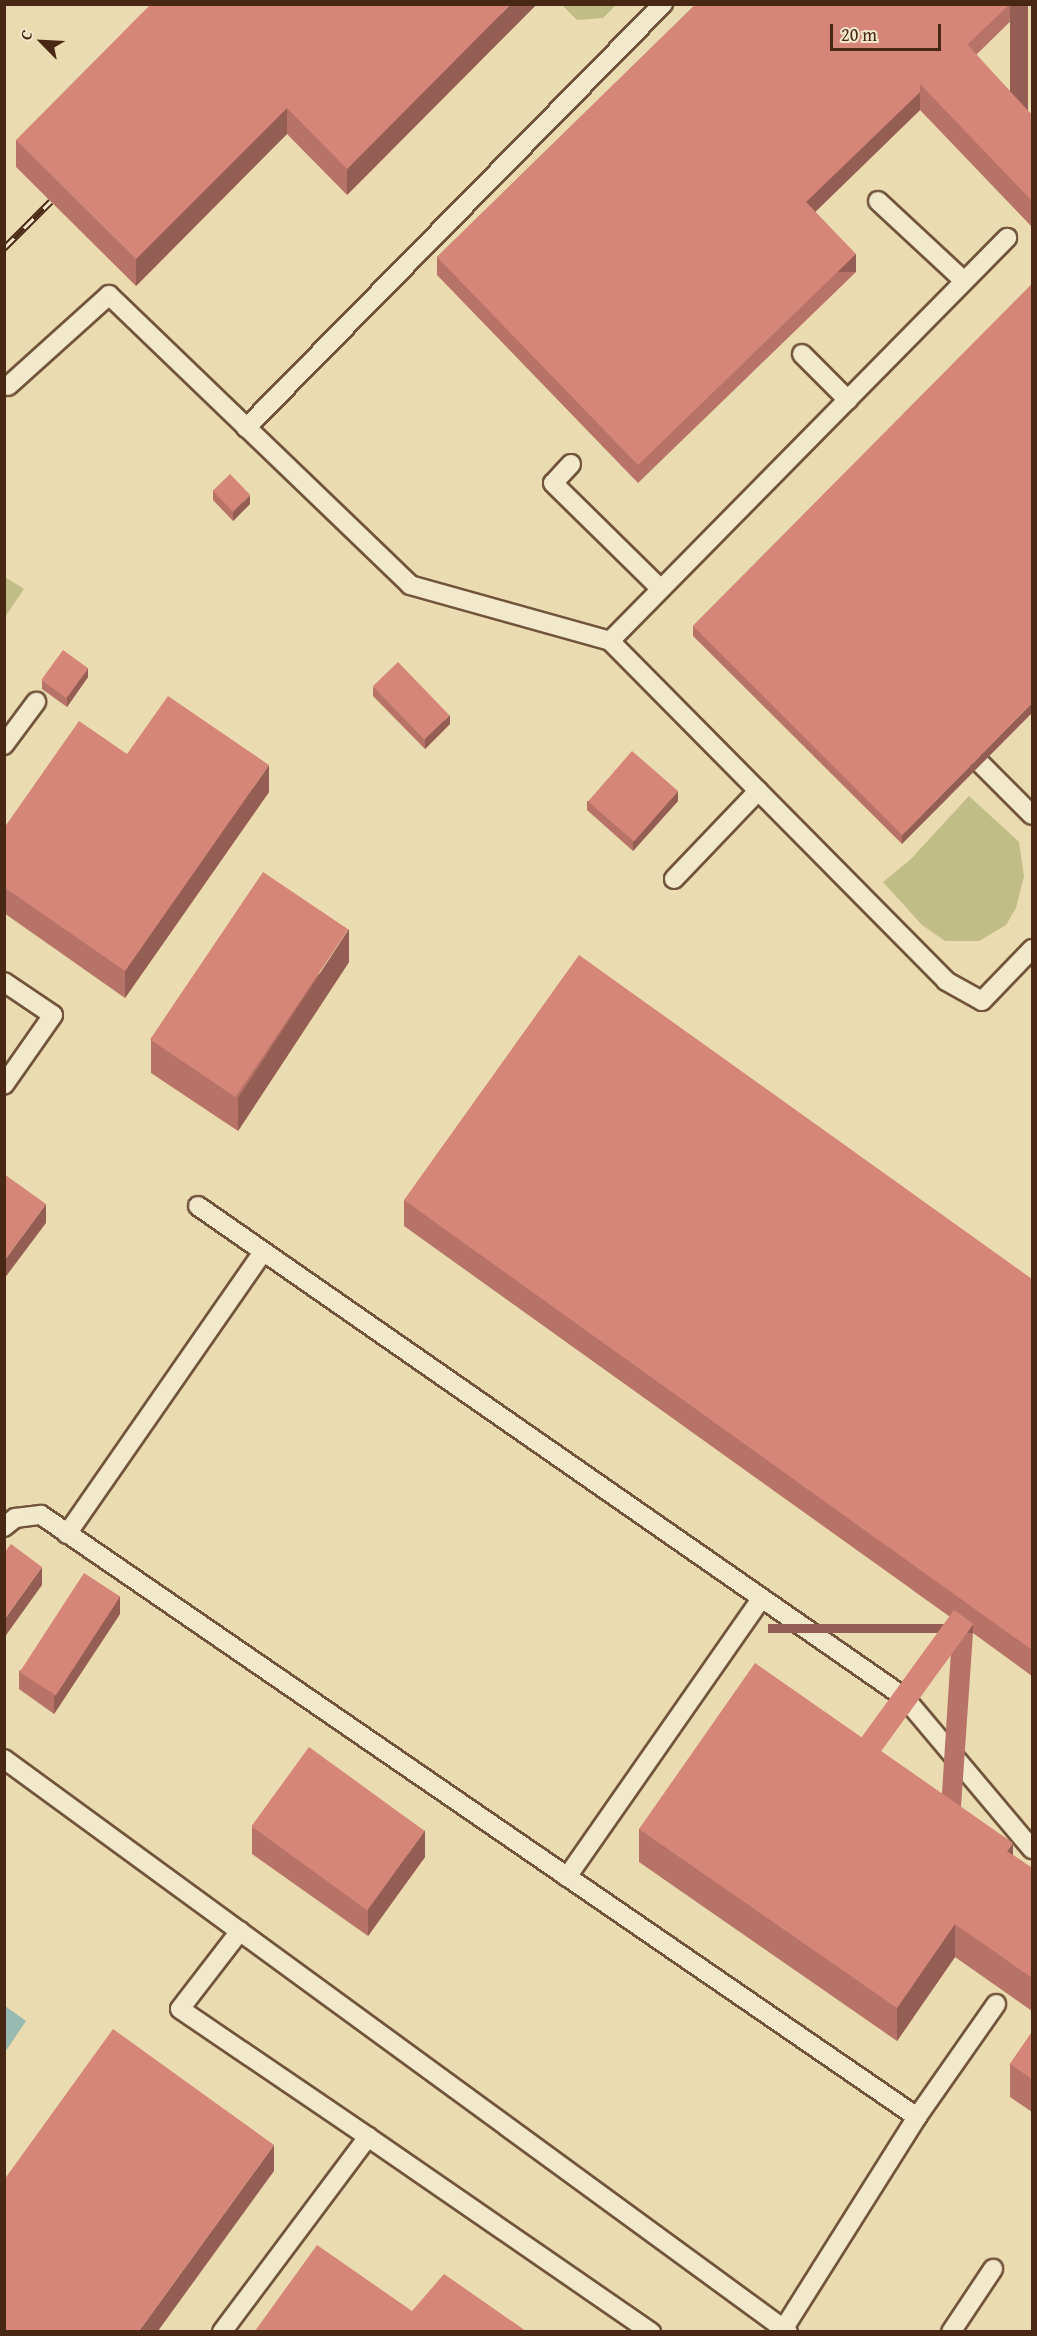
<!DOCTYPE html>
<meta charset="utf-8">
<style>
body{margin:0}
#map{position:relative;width:1037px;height:2336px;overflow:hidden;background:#ebdbb0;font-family:"Gentium Book Plus",serif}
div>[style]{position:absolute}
.green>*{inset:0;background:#c0bd86}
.water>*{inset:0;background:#99bab1}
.roads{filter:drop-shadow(2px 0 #72543c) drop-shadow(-2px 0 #72543c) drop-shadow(0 2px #72543c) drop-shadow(0 -2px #72543c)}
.service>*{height:18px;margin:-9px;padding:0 9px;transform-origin:9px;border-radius:9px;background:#f2e8cc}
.rail>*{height:7px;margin-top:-3.5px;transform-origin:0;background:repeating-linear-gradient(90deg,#f2e8cc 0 14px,#492715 0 28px);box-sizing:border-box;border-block:2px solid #492715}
.wall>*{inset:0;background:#b77368}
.shaded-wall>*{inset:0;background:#955e55;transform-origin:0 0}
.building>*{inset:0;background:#d58679;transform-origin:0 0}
span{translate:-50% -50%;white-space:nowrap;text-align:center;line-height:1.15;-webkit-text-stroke:4.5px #f2e8cc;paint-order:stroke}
.frame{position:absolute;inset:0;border:6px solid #492715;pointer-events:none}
.north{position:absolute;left:12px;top:12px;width:60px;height:60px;-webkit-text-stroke:4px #f2e8cc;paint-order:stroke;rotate:294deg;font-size:16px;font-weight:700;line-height:24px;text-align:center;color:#492715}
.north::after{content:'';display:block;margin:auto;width:21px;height:27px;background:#492715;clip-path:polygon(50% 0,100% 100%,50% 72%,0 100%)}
.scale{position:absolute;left:830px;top:24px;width:111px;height:27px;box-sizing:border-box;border:3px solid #492715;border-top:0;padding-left:8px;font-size:18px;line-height:21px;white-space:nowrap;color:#492715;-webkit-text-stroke:4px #f2e8cc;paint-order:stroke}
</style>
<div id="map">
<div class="green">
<i style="clip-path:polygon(562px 5px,616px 5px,603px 18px,577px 20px)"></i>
<i style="clip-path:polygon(5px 577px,24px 589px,5px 617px)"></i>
<i style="clip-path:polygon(969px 796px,1019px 842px,1024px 876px,1016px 908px,1006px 925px,979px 941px,945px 941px,922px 925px,883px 882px,910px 860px)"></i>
</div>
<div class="water">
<i style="clip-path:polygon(5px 2006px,26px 2021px,5px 2052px)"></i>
</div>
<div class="roads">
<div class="service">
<i style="left:878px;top:201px;width:117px;rotate:42.9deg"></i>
<i style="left:802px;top:354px;width:65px;rotate:45deg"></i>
<i style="left:8px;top:386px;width:136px;rotate:-42deg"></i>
<i style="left:109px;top:295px;width:418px;rotate:43.9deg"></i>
<i style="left:410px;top:585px;width:208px;rotate:15.6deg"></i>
<i style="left:610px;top:641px;width:478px;rotate:45.3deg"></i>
<i style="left:946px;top:981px;width:41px;rotate:29.1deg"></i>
<i style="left:982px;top:1001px;width:72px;rotate:-46.1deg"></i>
<i style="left:246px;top:428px;width:595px;rotate:-45.48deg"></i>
<i style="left:571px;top:464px;width:26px;rotate:133deg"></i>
<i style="left:553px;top:483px;width:151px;rotate:44.5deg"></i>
<i style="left:610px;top:641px;width:566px;rotate:-45.43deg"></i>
<i style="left:4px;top:745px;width:54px;rotate:-53.3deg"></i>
<i style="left:981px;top:764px;width:72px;rotate:45deg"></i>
<i style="left:674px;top:879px;width:122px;rotate:-46.3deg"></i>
<i style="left:4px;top:982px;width:59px;rotate:34deg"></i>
<i style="left:53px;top:1015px;width:85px;rotate:125deg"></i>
<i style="left:198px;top:1206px;width:860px;rotate:34.82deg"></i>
<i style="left:904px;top:1697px;width:199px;rotate:49.9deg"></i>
<i style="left:4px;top:1527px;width:14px;rotate:-39deg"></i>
<i style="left:15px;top:1518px;width:26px;rotate:-7deg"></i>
<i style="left:41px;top:1515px;width:1063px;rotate:34.5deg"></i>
<i style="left:917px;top:2117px;width:249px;rotate:122.2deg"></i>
<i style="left:67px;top:1534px;width:343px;rotate:-55.2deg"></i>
<i style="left:4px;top:1759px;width:971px;rotate:36.16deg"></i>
<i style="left:567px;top:1877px;width:339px;rotate:-55.1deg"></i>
<i style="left:240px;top:1931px;width:98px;rotate:127.6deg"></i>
<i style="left:180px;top:2009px;width:227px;rotate:34.2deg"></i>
<i style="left:917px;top:2117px;width:138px;rotate:-55deg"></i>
<i style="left:222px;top:2332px;width:244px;rotate:-53.2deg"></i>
<i style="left:368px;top:2137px;width:344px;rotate:34.6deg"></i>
<i style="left:951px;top:2332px;width:76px;rotate:-56.3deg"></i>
</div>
</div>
<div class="rail">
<i style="left:4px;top:248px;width:66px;rotate:-45deg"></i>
</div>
<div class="wall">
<i style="clip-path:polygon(537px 4px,347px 195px,287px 134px,136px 286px,16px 167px,16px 140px)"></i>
<i style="clip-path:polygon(696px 4px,1028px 4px,976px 55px,1032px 115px,1032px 227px,920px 110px,815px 212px,856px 272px,638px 483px,437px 275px,437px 257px)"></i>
<i style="clip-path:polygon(1032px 284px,902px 844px,693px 636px,693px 626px)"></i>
<i style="clip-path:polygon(213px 491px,250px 504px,233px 521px,213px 500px)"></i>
<i style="clip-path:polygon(88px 677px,67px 707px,42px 689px,42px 680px)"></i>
<i style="clip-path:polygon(373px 687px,450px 724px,425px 749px,373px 696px)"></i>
<i style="clip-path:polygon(127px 754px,269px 792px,125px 998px,4px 913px,4px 828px)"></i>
<i style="clip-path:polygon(587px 801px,678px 801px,633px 851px,587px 810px)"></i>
<i style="clip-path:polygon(349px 962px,238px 1131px,151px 1073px,151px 1040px)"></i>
<i style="clip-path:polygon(404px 1200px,1032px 1279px,1032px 1676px,973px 1633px,961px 1807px,1013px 1855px,1032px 1868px,1032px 2011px,955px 1957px,897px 2041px,639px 1862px,639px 1829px,942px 1793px,953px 1619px,404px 1226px)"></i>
<i style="clip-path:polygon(120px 1614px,54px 1714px,19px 1689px,19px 1671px)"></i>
<i style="clip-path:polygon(252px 1827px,425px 1857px,368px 1936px,252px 1854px)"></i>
<i style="clip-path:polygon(1032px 2032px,1032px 2112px,1010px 2097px,1010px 2064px)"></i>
</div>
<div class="shaded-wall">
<i style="clip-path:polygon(511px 4px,537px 4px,347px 195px,347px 169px)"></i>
<i style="left:1010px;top:4px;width:18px;height:120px"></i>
<i style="clip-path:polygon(920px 92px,920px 110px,806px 221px,806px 202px)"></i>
<i style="clip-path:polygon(287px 108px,287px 134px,136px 286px,136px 259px)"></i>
<i style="left:856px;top:254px;width:18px;height:303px;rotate:90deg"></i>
<i style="clip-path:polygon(250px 495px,250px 504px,233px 521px,233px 512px)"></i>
<i style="clip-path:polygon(88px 668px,88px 677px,67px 707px,67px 697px)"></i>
<i style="clip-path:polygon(1032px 703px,1032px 713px,902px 844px,902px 835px)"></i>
<i style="clip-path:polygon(450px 715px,450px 724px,425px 749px,425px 739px)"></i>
<i style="clip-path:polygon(269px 765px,269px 792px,125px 998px,125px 971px)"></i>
<i style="clip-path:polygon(678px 791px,678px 801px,633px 851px,633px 842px)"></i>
<i style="clip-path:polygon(349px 929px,349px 962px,238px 1131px,238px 1098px)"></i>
<i style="clip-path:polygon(46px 1204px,46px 1223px,4px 1279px,4px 1261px)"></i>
<i style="clip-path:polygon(42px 1567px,42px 1585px,4px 1638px,4px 1620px)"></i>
<i style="clip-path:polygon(120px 1596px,120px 1614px,54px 1714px,54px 1696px)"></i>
<i style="left:973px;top:1624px;width:9px;height:205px;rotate:90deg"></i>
<i style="clip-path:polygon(425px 1830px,425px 1857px,368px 1936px,368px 1910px)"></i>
<i style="clip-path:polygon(1013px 1843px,1013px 1876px,1007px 1851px)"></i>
<i style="clip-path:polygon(955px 1924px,955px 1957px,897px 2041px,897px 2008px)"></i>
<i style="clip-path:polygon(274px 2145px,274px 2171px,158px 2331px,139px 2331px)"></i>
</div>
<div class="building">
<i style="clip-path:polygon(151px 4px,511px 4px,347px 169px,287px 108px,136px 259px,16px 140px)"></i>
<i style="clip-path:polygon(696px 4px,1010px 4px,967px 45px,964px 41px,920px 84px,920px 92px,806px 202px,856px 254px,638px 465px,437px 257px)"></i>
<i style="clip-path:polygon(964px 41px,1032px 115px,1032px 201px,920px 84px)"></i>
<i style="clip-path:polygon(1032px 284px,1032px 703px,902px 835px,693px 626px)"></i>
<i style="left:230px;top:474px;width:29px;height:24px;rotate:46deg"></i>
<i style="left:63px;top:650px;width:31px;height:37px;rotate:36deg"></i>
<i style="left:398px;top:662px;width:74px;height:35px;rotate:46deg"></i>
<i style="clip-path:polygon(168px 696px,269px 765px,125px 971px,4px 887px,4px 828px,79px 721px,127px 754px)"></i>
<i style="left:632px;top:751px;width:61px;height:67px;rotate:41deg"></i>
<i style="left:263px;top:872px;width:103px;height:202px;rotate:34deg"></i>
<i style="clip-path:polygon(579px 955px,1032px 1279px,1032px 1650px,404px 1200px)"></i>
<i style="clip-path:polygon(4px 1174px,46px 1204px,4px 1261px)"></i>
<i style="clip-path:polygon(11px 1544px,42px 1567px,4px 1620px,4px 1553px)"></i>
<i style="left:84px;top:1573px;width:43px;height:118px;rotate:33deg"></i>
<i style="left:954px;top:1610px;width:24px;height:183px;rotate:36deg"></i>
<i style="clip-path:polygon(755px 1663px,1013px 1843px,1007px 1851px,1032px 1868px,1032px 1978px,955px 1924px,897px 2008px,639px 1829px)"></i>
<i style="left:309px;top:1747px;width:143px;height:98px;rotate:36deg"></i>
<i style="clip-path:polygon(113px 2029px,274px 2145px,139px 2331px,4px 2331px,4px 2180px)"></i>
<i style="clip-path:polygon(1032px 2032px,1032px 2079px,1010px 2064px)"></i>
<i style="clip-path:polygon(317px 2245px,412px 2311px,444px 2274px,526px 2331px,255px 2331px)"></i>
</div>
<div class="frame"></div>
<div class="north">С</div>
<div class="scale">20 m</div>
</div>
